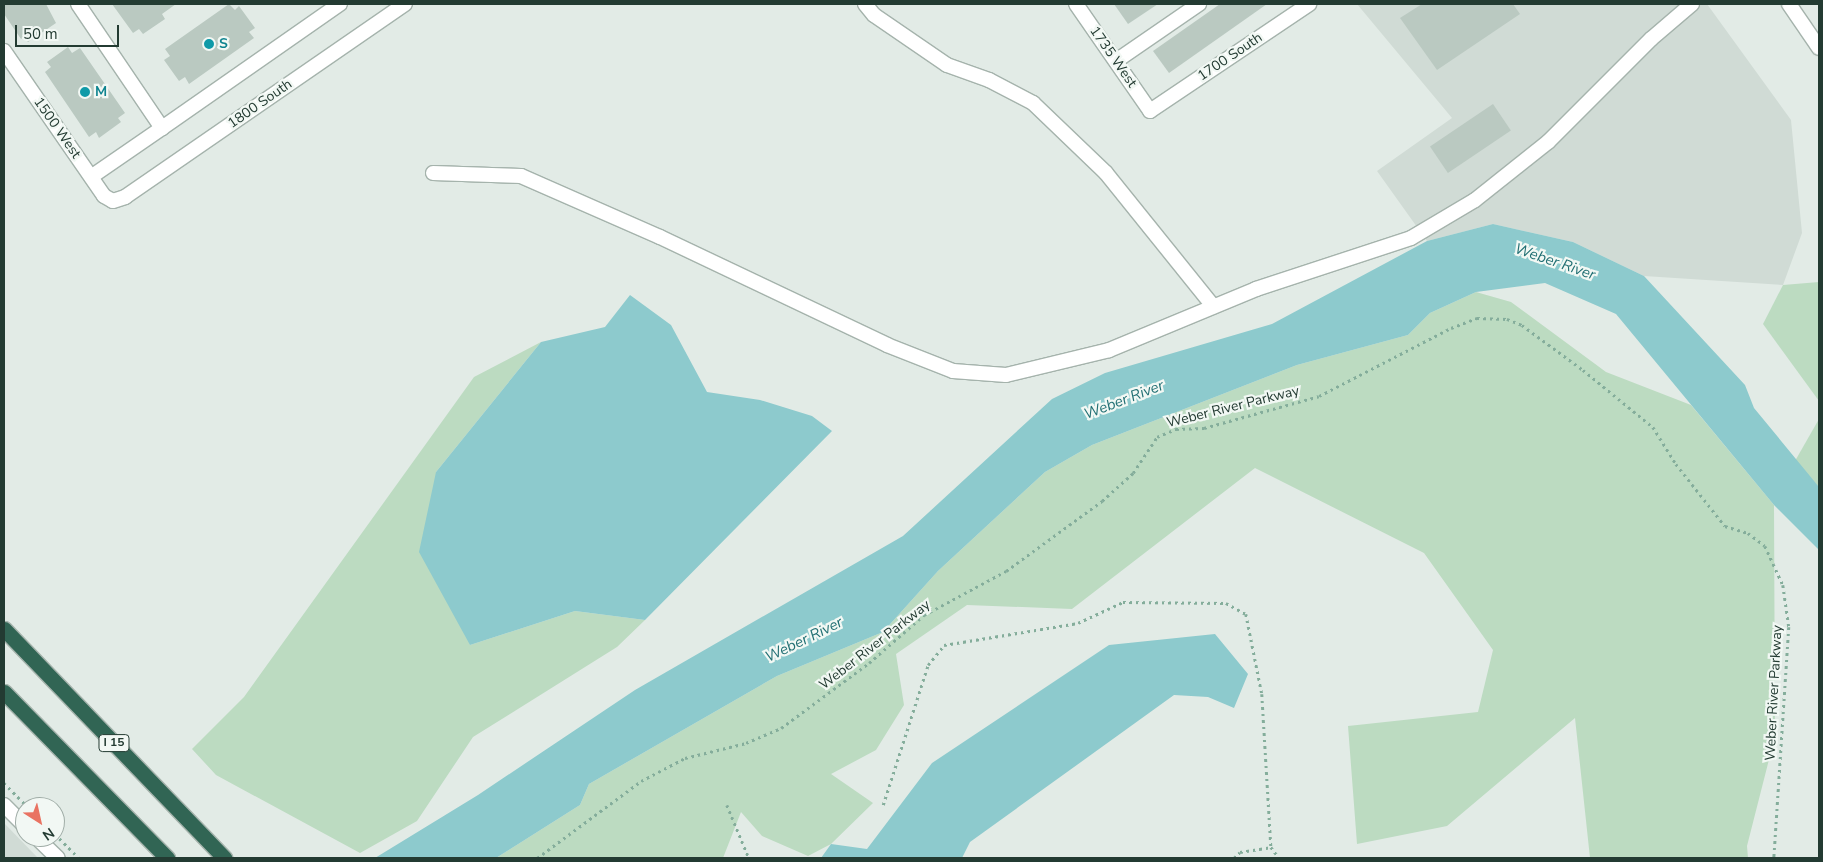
<!DOCTYPE html>
<style>
body{margin:0}
#map{position:relative;width:1823px;height:862px;overflow:hidden;background:#e2ebe6;font-family:"Nunito Sans",sans-serif}
div>[style]{position:absolute}
.built>*{inset:0;background:#d0dbd5}
.green>*{inset:0;background:#bcdbc1}
.water>*{inset:0;background:#8dcacd}
.building>*{inset:0;background:#bac9c1;transform-origin:0 0}
.path>*{height:2.5px;margin-top:-1.25px;transform-origin:0;background:repeating-linear-gradient(90deg,#84ad9b 0 2.5px,transparent 0 6.5px)}
.roads{filter:drop-shadow(1px 0 #a5b3ac) drop-shadow(-1px 0 #a5b3ac) drop-shadow(0 1px #a5b3ac) drop-shadow(0 -1px #a5b3ac)}
.minor>*{height:14px;margin:-7px;padding:0 7px;transform-origin:7px;border-radius:7px;background:#fff}
.highway>*{height:15px;margin:-7.5px;padding:0 7.5px;transform-origin:7.5px;border-radius:7.5px;background:#316554}
.dots>*{width:14px;height:14px;translate:-50% -50%;box-sizing:border-box;border:2px solid #f2f8f4;border-radius:50%}
span{translate:-50% -50%;white-space:nowrap;text-align:center;line-height:1.15;-webkit-text-stroke:4.5px #f2f8f4;paint-order:stroke}
.shield-label span{padding:1px 4px;background:#f2f8f4;border:1px solid;border-radius:4px;-webkit-text-stroke-width:0}
.shield-label{font-size:12px;color:#233b32;font-weight:700}
.culture-label{font-size:14px;color:#0d838f;font-weight:700}
.left{translate:0 -50%;text-align:left}
.street-label{font-size:14px;color:#233b32}
.water-label{font-size:15px;color:#216f73;font-style:italic}
.frame{position:absolute;inset:0;border:5px solid #233b32;pointer-events:none}
.north{position:absolute;left:15px;top:797px;width:50px;height:50px;box-sizing:border-box;background:#f2f8f4;border:1px solid #9faca6;border-radius:50%;rotate:145deg;font-size:14px;font-weight:700;line-height:20px;text-align:center;color:#233b32}
.north::after{content:'';display:block;margin:auto;width:18px;height:22px;background:#e97362;clip-path:polygon(50% 0,100% 100%,50% 72%,0 100%)}
.scale{position:absolute;left:15px;top:25px;width:104px;height:22px;box-sizing:border-box;border:2px solid #233b32;border-top:0;padding-left:6px;font-size:15px;line-height:18px;white-space:nowrap;color:#233b32;-webkit-text-stroke:4px #f2f8f4;paint-order:stroke}
</style>
<div id="map">
<div class="built">
<i style="clip-path:polygon(1357px 4px,1707px 4px,1791px 120px,1802px 233px,1783px 285px,1644px 276px,1573px 242px,1493px 224px,1427px 241px,1377px 171px,1452px 118px)"></i>
<i style="clip-path:polygon(4px 823px,38px 858px,4px 858px)"></i>
</div>
<div class="green">
<i style="clip-path:polygon(1819px 282px,1819px 401px,1763px 324px,1783px 285px)"></i>
<i style="clip-path:polygon(1476px 292px,1511px 302px,1606px 372px,1691px 405px,1774px 505px,1775px 736px,1747px 846px,1748px 858px,1590px 858px,1575px 718px,1447px 826px,1357px 844px,1348px 726px,1478px 712px,1493px 650px,1424px 553px,1255px 468px,1072px 609px,967px 605px,896px 654px,904px 705px,876px 750px,831px 774px,873px 803px,831px 844px,808px 856px,762px 836px,741px 812px,723px 858px,496px 858px,580px 805px,589px 784px,777px 676px,883px 632px,938px 571px,1045px 472px,1092px 445px,1297px 365px,1408px 335px,1430px 313px)"></i>
<i style="clip-path:polygon(541px 342px,436px 472px,470px 645px,575px 611px,645px 620px,617px 647px,473px 737px,417px 821px,360px 853px,216px 775px,192px 749px,244px 697px,474px 377px)"></i>
<i style="clip-path:polygon(1819px 419px,1819px 487px,1795px 461px)"></i>
</div>
<div class="water">
<i style="clip-path:polygon(1493px 224px,1573px 242px,1644px 276px,1745px 385px,1754px 408px,1819px 487px,1819px 550px,1774px 505px,1616px 314px,1545px 283px,1476px 292px,1430px 313px,1408px 335px,1297px 365px,1092px 445px,1045px 472px,938px 571px,883px 632px,777px 676px,589px 784px,580px 805px,496px 858px,375px 858px,478px 795px,635px 690px,903px 536px,1052px 399px,1105px 373px,1272px 324px,1427px 241px)"></i>
<i style="clip-path:polygon(630px 295px,671px 325px,707px 392px,760px 400px,812px 416px,832px 431px,645px 620px,575px 611px,470px 645px,419px 552px,436px 472px,541px 342px,605px 327px)"></i>
<i style="clip-path:polygon(1215px 634px,1248px 674px,1234px 708px,1208px 697px,1174px 695px,970px 842px,962px 858px,821px 858px,831px 844px,867px 849px,932px 763px,1109px 645px)"></i>
</div>
<div class="building">
<i style="clip-path:polygon(4px 4px,46px 4px,56px 23px,28px 42px,24px 37px,21px 39px,4px 14px)"></i>
<i style="clip-path:polygon(112px 4px,176px 4px,162px 14px,165px 19px,143px 34px,139px 29px,133px 33px)"></i>
<i style="clip-path:polygon(229px 4px,235px 10px,239px 6px,255px 28px,249px 32px,254px 38px,189px 84px,185px 77px,179px 81px,164px 60px,170px 56px,165px 49px)"></i>
<i style="clip-path:polygon(1114px 4px,1158px 4px,1128px 24px)"></i>
<i style="clip-path:polygon(1220px 4px,1267px 4px,1169px 73px,1153px 51px)"></i>
<i style="clip-path:polygon(1422px 4px,1513px 4px,1520px 14px,1437px 70px,1400px 18px)"></i>
<i style="clip-path:polygon(68px 47px,72px 53px,80px 48px,125px 113px,118px 118px,121px 122px,99px 138px,96px 132px,89px 137px,45px 72px,51px 67px,47px 62px)"></i>
<i style="left:1493px;top:104px;width:32px;height:76px;rotate:56deg"></i>
</div>
<div class="path">
<i style="left:4px;top:783px;width:34px;rotate:45deg"></i>
<i style="left:727px;top:805px;width:57px;rotate:67.5deg"></i>
<i style="left:883px;top:805px;width:147px;rotate:-72.2deg"></i>
<i style="left:928px;top:665px;width:26px;rotate:-51deg"></i>
<i style="left:944px;top:645px;width:136px;rotate:-9.3deg"></i>
<i style="left:1078px;top:623px;width:50px;rotate:-25deg"></i>
<i style="left:1123px;top:602px;width:103px;rotate:0.6deg"></i>
<i style="left:1226px;top:603px;width:23px;rotate:29deg"></i>
<i style="left:1246px;top:614px;width:82px;rotate:78.7deg"></i>
<i style="left:1262px;top:694px;width:153px;rotate:86.6deg"></i>
<i style="left:55px;top:834px;width:34px;rotate:45deg"></i>
<i style="left:537px;top:858px;width:129px;rotate:-36.5deg"></i>
<i style="left:641px;top:781px;width:50px;rotate:-27.6deg"></i>
<i style="left:685px;top:758px;width:63px;rotate:-13.8deg"></i>
<i style="left:746px;top:743px;width:38px;rotate:-23deg"></i>
<i style="left:781px;top:728px;width:109px;rotate:-36.5deg"></i>
<i style="left:869px;top:663px;width:73px;rotate:-41.1deg"></i>
<i style="left:924px;top:615px;width:93px;rotate:-28.2deg"></i>
<i style="left:1006px;top:571px;width:119px;rotate:-36.1deg"></i>
<i style="left:1102px;top:501px;width:42px;rotate:-42.1deg"></i>
<i style="left:1133px;top:473px;width:43px;rotate:-56.3deg"></i>
<i style="left:1157px;top:437px;width:21px;rotate:-23deg"></i>
<i style="left:1176px;top:429px;width:28px;rotate:-2deg"></i>
<i style="left:1204px;top:428px;width:119px;rotate:-15.5deg"></i>
<i style="left:1319px;top:396px;width:148px;rotate:-27.3deg"></i>
<i style="left:1451px;top:328px;width:28px;rotate:-21deg"></i>
<i style="left:1477px;top:318px;width:30px;rotate:2deg"></i>
<i style="left:1507px;top:319px;width:16px;rotate:22deg"></i>
<i style="left:1522px;top:325px;width:76px;rotate:36.4deg"></i>
<i style="left:1583px;top:370px;width:90px;rotate:39.2deg"></i>
<i style="left:1653px;top:427px;width:44px;rotate:58.1deg"></i>
<i style="left:1676px;top:464px;width:79px;rotate:51.7deg"></i>
<i style="left:1725px;top:526px;width:24px;rotate:17deg"></i>
<i style="left:1748px;top:533px;width:21px;rotate:37deg"></i>
<i style="left:1765px;top:546px;width:43px;rotate:65.2deg"></i>
<i style="left:1783px;top:585px;width:42px;rotate:81.9deg"></i>
<i style="left:1789px;top:627px;width:231px;rotate:93.7deg"></i>
<i style="left:1234px;top:858px;width:8px;rotate:-45deg"></i>
<i style="left:1240px;top:852px;width:31px;rotate:-9deg"></i>
<i style="left:1271px;top:847px;width:14px;rotate:54deg"></i>
</div>
<div class="roads">
<div class="minor">
<i style="left:78px;top:4px;width:150px;rotate:55.9deg"></i>
<i style="left:162px;top:128px;width:86px;rotate:145.4deg"></i>
<i style="left:865px;top:4px;width:14px;rotate:51deg"></i>
<i style="left:874px;top:15px;width:88px;rotate:34.4deg"></i>
<i style="left:947px;top:65px;width:45px;rotate:19.7deg"></i>
<i style="left:989px;top:80px;width:50px;rotate:27.6deg"></i>
<i style="left:1033px;top:103px;width:101px;rotate:43.8deg"></i>
<i style="left:1106px;top:173px;width:171px;rotate:51.2deg"></i>
<i style="left:1076px;top:4px;width:130px;rotate:55.3deg"></i>
<i style="left:1150px;top:111px;width:192px;rotate:-33.9deg"></i>
<i style="left:1789px;top:4px;width:53px;rotate:55.7deg"></i>
<i style="left:4px;top:51px;width:176px;rotate:55.4deg"></i>
<i style="left:104px;top:196px;width:10px;rotate:29deg"></i>
<i style="left:113px;top:201px;width:13px;rotate:-18deg"></i>
<i style="left:125px;top:197px;width:340px;rotate:-34.6deg"></i>
<i style="left:1116px;top:61px;width:101px;rotate:-34.5deg"></i>
<i style="left:162px;top:128px;width:217px;rotate:-34.9deg"></i>
<i style="left:433px;top:173px;width:88px;rotate:2deg"></i>
<i style="left:521px;top:176px;width:152px;rotate:23.7deg"></i>
<i style="left:660px;top:237px;width:251px;rotate:25.4deg"></i>
<i style="left:887px;top:345px;width:71px;rotate:21.5deg"></i>
<i style="left:953px;top:371px;width:53px;rotate:4.3deg"></i>
<i style="left:1006px;top:375px;width:106px;rotate:-13.6deg"></i>
<i style="left:1109px;top:350px;width:159px;rotate:-22.5deg"></i>
<i style="left:1256px;top:289px;width:163px;rotate:-18.2deg"></i>
<i style="left:1411px;top:238px;width:74px;rotate:-30.7deg"></i>
<i style="left:1475px;top:200px;width:93px;rotate:-38.5deg"></i>
<i style="left:1548px;top:142px;width:146px;rotate:-45deg"></i>
<i style="left:1651px;top:39px;width:54px;rotate:-40.5deg"></i>
<i style="left:4px;top:805px;width:30px;rotate:45deg"></i>
<i style="left:36px;top:837px;width:30px;rotate:44deg"></i>
</div>
<div class="highway">
<i style="left:4px;top:629px;width:318px;rotate:46.1deg"></i>
<i style="left:4px;top:692px;width:233px;rotate:45.5deg"></i>
</div>
</div>
<div class="dots">
<i style="left:209px;top:44px;background:#0f9aa8"></i>
<i style="left:85px;top:92px;background:#0f9aa8"></i>
</div>
<div class="shield-label">
<span style="left:114px;top:743px">I 15</span>
</div>
<div class="culture-label">
<span class="left" style="left:219px;top:44px">S</span>
<span class="left" style="left:95px;top:92px">M</span>
</div>
<div class="street-label">
<span style="left:1113px;top:57px;rotate:55deg">1735 West</span>
<span style="left:1230px;top:57px;rotate:-34deg">1700 South</span>
<span style="left:260px;top:104px;rotate:-35deg">1800 South</span>
<span style="left:57px;top:128px;rotate:55deg">1500 West</span>
<span style="left:1233px;top:407px;rotate:-14deg">Weber River Parkway</span>
<span style="left:875px;top:645px;rotate:-38deg">Weber River Parkway</span>
<span style="left:1774px;top:693px;rotate:-87deg">Weber River Parkway</span>
</div>
<div class="water-label">
<span style="left:1555px;top:262px;rotate:19deg">Weber River</span>
<span style="left:1124px;top:400px;rotate:-21deg">Weber River</span>
<span style="left:804px;top:640px;rotate:-26deg">Weber River</span>
</div>
<div class="frame"></div>
<div class="north">N</div>
<div class="scale">50 m</div>
</div>
